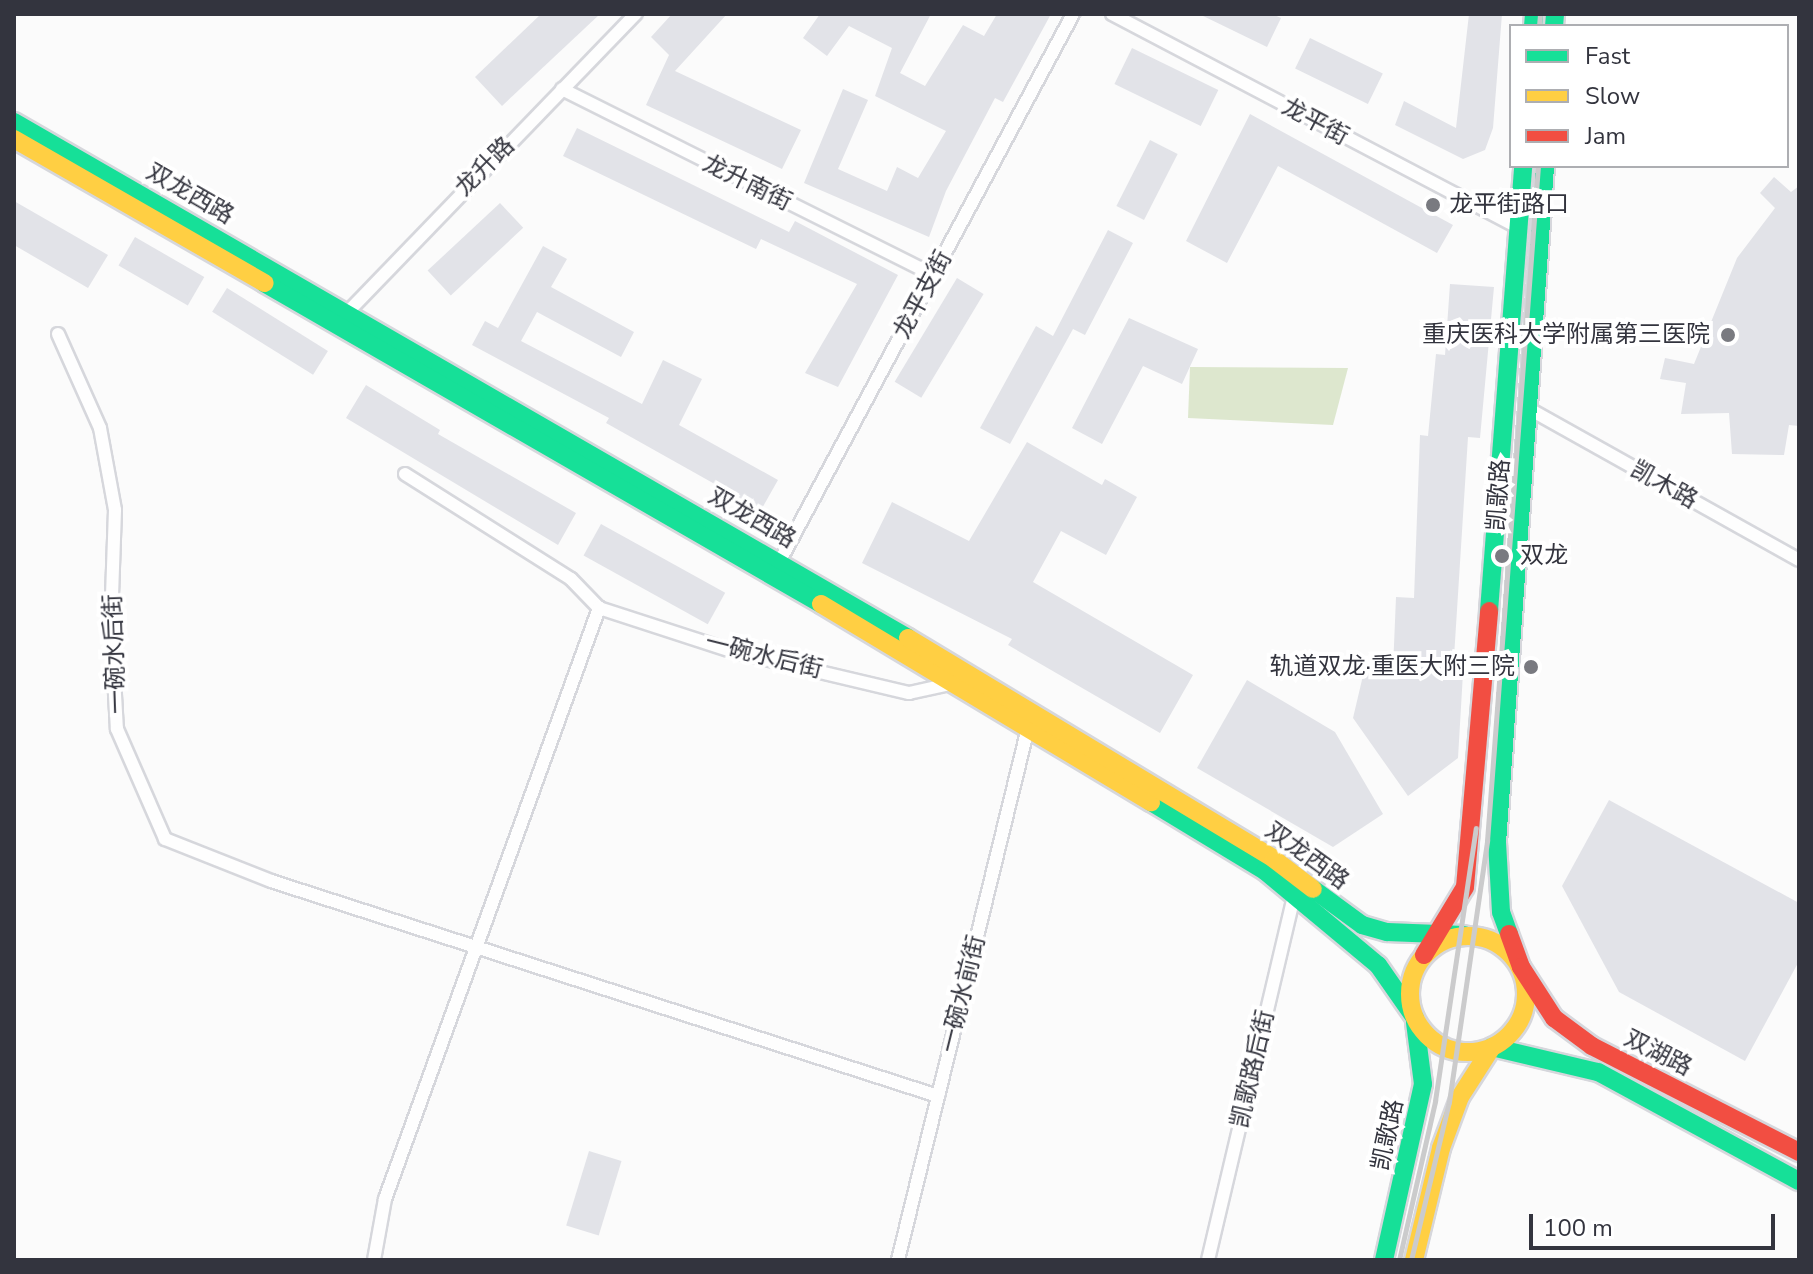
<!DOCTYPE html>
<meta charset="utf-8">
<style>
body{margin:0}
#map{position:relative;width:1813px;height:1274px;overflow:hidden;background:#fbfbfb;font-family:"Nunito Sans","Noto Sans SC",sans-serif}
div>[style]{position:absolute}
.green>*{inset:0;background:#dde7ce}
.building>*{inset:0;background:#e2e3e8;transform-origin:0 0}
.roads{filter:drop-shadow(2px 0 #d6d7dc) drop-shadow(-2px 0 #d6d7dc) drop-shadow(0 2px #d6d7dc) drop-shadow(0 -2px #d6d7dc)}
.street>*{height:12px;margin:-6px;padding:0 6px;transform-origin:6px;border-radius:6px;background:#fefefe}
.fast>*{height:18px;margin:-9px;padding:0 9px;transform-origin:9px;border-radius:9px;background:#16e098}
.slow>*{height:18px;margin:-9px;padding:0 9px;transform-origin:9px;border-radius:9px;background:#ffcf43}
.slow>.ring{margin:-9px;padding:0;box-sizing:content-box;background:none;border:18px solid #ffcf43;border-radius:50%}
.jam>*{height:18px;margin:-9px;padding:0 9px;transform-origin:9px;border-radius:9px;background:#f24e42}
.rail>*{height:5px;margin:-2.5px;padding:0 2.5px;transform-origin:2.5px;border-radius:2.5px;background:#cbcbcc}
.dots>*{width:22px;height:22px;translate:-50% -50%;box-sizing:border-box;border:4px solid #fff;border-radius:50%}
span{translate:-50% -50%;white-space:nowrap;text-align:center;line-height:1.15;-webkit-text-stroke:8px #fff;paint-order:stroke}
.street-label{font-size:24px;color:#33343e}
.poi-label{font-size:24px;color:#33343e}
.left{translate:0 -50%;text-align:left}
.right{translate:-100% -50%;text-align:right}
.frame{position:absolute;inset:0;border:16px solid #33343e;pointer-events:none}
.legend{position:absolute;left:1509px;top:24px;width:280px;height:144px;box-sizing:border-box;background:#fff;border:2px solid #adaeb2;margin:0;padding:10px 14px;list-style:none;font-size:24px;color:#33343e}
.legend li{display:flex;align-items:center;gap:16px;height:40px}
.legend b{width:40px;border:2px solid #adaeb2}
.scale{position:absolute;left:1529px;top:1214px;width:246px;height:36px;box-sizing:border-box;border:4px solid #33343e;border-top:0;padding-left:10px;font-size:24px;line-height:28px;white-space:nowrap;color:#33343e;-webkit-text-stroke:6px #fff;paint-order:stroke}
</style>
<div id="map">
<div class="green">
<i style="clip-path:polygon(1190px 367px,1348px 368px,1333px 425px,1188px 418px)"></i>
</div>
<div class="building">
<i style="clip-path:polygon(541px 14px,600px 14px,502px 106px,475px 77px)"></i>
<i style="clip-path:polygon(672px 14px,727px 14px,675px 71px,801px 130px,782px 169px,646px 105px,669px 55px,651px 37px)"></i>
<i style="clip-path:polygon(820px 14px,931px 14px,900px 73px,925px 86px,963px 25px,984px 36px,997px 14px,1051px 14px,1003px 102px,995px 98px,946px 191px,929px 237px,804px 183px,843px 89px,868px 100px,838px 169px,887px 191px,897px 167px,918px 178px,946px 131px,875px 96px,892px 48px,849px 26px,827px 56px,803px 38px)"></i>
<i style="clip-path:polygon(1199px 14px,1272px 14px,1281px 18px,1267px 47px)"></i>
<i style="clip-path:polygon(1469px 14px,1502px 14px,1493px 128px,1485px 150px,1463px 159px,1395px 125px,1404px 101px,1456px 128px)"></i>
<i style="left:1310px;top:38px;width:81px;height:34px;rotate:26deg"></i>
<i style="left:1132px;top:48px;width:96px;height:40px;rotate:26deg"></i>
<i style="clip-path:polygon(1250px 114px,1453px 225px,1437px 253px,1278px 166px,1227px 263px,1186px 241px)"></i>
<i style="clip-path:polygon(577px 128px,789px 232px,795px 221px,898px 275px,838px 387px,805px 373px,857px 284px,761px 239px,756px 249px,563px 156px)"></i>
<i style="left:1150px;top:140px;width:31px;height:74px;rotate:27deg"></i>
<i style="clip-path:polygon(1774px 177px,1791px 192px,1799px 186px,1799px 426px,1789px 425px,1784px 455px,1732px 454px,1729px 413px,1681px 414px,1686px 383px,1660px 379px,1665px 358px,1694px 364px,1737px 258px,1775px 208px,1760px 193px)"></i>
<i style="clip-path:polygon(14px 201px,108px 255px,88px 288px,14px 245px)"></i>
<i style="left:500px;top:203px;width:34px;height:99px;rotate:47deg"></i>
<i style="clip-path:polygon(1108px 230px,1133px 243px,1085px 335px,1073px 329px,1010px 444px,980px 428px,1036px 326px,1053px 336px)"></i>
<i style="left:135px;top:237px;width:80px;height:33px;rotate:30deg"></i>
<i style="clip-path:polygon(543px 246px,567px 259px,551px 287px,634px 332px,621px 357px,537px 312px,521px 341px,642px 404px,663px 360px,702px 379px,679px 425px,778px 480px,761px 510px,606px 423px,609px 418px,472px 345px,485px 321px,498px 328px)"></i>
<i style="left:957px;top:278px;width:31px;height:121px;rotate:31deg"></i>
<i style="clip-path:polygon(1450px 284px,1494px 287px,1480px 438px,1468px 437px,1453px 673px,1463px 673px,1458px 758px,1408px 796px,1353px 718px,1365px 667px,1393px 669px,1396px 597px,1414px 598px,1420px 435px,1428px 436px,1436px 354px,1445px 355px)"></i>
<i style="left:227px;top:288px;width:119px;height:28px;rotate:32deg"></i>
<i style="clip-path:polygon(1129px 318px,1198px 349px,1182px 384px,1143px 366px,1102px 444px,1072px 428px)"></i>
<i style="clip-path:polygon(366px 385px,440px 430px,438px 434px,576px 513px,558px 545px,346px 418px)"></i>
<i style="clip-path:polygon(1027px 442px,1102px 485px,1105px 479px,1137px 497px,1106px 555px,1061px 531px,1033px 582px,1193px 675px,1160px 733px,1008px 645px,1012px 639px,862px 563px,892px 502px,969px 541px)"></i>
<i style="left:601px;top:524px;width:142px;height:36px;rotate:29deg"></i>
<i style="clip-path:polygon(1247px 680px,1335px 732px,1383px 814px,1333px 847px,1197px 768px)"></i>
<i style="clip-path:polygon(1609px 800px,1799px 903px,1799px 961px,1745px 1061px,1619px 992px,1562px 886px)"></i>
<i style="left:589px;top:1151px;width:34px;height:78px;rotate:17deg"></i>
</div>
<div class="roads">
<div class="street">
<i style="left:1112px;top:14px;width:460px;rotate:27.7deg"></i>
<i style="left:562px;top:89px;width:416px;rotate:26.6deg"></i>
<i style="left:342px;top:318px;width:423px;rotate:-46deg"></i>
<i style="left:58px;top:334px;width:103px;rotate:65.9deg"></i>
<i style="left:100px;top:428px;width:83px;rotate:79.6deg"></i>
<i style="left:115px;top:510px;width:113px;rotate:92deg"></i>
<i style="left:111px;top:623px;width:106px;rotate:86.8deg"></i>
<i style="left:117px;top:729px;width:120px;rotate:66.4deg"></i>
<i style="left:165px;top:839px;width:114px;rotate:21.6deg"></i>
<i style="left:271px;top:881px;width:701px;rotate:17.87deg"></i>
<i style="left:1529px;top:409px;width:309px;rotate:29.2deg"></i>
<i style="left:405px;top:474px;width:196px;rotate:32.3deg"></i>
<i style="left:571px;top:579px;width:40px;rotate:46deg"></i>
<i style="left:599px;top:608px;width:139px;rotate:18deg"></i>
<i style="left:731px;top:651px;width:183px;rotate:13.3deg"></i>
<i style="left:909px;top:693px;width:46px;rotate:-12.5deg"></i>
<i style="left:776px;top:568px;width:629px;rotate:-61.8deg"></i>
<i style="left:374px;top:1260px;width:62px;rotate:-79.8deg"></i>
<i style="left:385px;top:1199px;width:629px;rotate:-70.09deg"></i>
<i style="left:898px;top:1260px;width:548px;rotate:-76.27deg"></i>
<i style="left:1208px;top:1260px;width:381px;rotate:-76.7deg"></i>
</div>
<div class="fast">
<i style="left:1533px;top:26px;width:12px;rotate:-85deg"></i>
<i style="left:1554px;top:26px;width:12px;rotate:-85deg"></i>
<i style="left:14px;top:122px;width:1032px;rotate:29.99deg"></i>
<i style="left:264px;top:283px;width:643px;rotate:29.95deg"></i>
<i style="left:1489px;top:611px;width:446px;rotate:-85.6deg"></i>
<i style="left:1151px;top:802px;width:133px;rotate:31.2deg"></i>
<i style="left:1265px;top:871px;width:147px;rotate:39.8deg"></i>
<i style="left:1378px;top:965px;width:65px;rotate:55.1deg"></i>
<i style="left:1313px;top:889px;width:61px;rotate:36.3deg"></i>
<i style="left:1362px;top:925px;width:26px;rotate:16deg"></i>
<i style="left:1387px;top:932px;width:77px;rotate:2.2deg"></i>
<i style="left:1509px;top:934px;width:23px;rotate:-110deg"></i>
<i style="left:1501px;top:912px;width:69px;rotate:-93.3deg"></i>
<i style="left:1497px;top:843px;width:679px;rotate:-85.94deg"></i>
<i style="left:1492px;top:1047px;width:109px;rotate:13.3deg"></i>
<i style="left:1598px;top:1072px;width:229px;rotate:28.5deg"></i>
<i style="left:1384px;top:1260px;width:180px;rotate:-77.5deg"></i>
<i style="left:1423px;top:1084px;width:63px;rotate:-97.4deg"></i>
</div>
<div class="slow">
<i style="left:14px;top:139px;width:289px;rotate:29.9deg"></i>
<i style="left:821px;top:604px;width:385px;rotate:31deg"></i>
<i style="left:908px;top:638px;width:428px;rotate:31.1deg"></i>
<i style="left:1274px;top:859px;width:49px;rotate:37.6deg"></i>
<i class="ring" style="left:1410px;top:936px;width:98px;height:98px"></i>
<i style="left:1414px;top:1260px;width:115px;rotate:-76.4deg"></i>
<i style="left:1441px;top:1148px;width:54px;rotate:-69.6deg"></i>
<i style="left:1460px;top:1097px;width:59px;rotate:-57.4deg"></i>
</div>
<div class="jam">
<i style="left:1509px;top:934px;width:35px;rotate:70deg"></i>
<i style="left:1521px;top:967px;width:61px;rotate:57.1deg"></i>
<i style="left:1554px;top:1018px;width:47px;rotate:36.4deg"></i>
<i style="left:1592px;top:1046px;width:233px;rotate:27.1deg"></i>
<i style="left:1424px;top:955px;width:79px;rotate:-58.9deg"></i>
<i style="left:1465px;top:887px;width:277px;rotate:-85deg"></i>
</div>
</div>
<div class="rail">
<i style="left:1539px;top:26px;width:12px;rotate:-85deg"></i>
<i style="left:1399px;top:1260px;width:163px;rotate:-77.2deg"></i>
<i style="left:1435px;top:1101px;width:276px;rotate:-81.5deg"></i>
<i style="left:1411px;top:1260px;width:163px;rotate:-76.5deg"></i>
<i style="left:1449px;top:1102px;width:264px;rotate:-81.7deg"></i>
<i style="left:1487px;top:841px;width:677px;rotate:-85.68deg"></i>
</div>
<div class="dots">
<i style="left:1433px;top:205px;background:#797a80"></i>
<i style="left:1728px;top:335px;background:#797a80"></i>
<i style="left:1502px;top:556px;background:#797a80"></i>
<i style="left:1531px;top:667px;background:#797a80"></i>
</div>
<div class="street-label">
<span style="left:1315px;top:122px;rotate:28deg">龙平街</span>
<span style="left:485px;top:167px;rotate:-45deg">龙升路</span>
<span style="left:747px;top:183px;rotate:26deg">龙升南街</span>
<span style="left:190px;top:194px;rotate:30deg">双龙西路</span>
<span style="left:923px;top:295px;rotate:-62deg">龙平支街</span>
<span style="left:1664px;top:485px;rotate:29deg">凯木路</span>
<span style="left:1499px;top:495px;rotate:-86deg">凯歌路</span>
<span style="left:752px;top:518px;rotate:30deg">双龙西路</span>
<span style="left:115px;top:654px;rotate:-92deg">一碗水后街</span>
<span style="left:764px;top:656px;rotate:14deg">一碗水后街</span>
<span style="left:1307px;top:856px;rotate:36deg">双龙西路</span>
<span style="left:963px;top:994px;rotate:-76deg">一碗水前街</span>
<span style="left:1658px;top:1053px;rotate:27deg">双湖路</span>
<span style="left:1253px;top:1069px;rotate:-77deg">凯歌路后街</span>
<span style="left:1388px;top:1135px;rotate:-78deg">凯歌路</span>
</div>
<div class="poi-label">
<span class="left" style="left:1449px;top:205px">龙平街路口</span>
<span class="right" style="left:1710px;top:335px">重庆医科大学附属第三医院</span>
<span class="left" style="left:1520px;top:556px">双龙</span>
<span class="right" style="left:1515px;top:667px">轨道双龙·重医大附三院</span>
</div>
<div class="frame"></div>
<ul class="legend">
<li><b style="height:10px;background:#16e098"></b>Fast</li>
<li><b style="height:10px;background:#ffcf43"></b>Slow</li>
<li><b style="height:10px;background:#f24e42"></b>Jam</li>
</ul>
<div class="scale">100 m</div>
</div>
